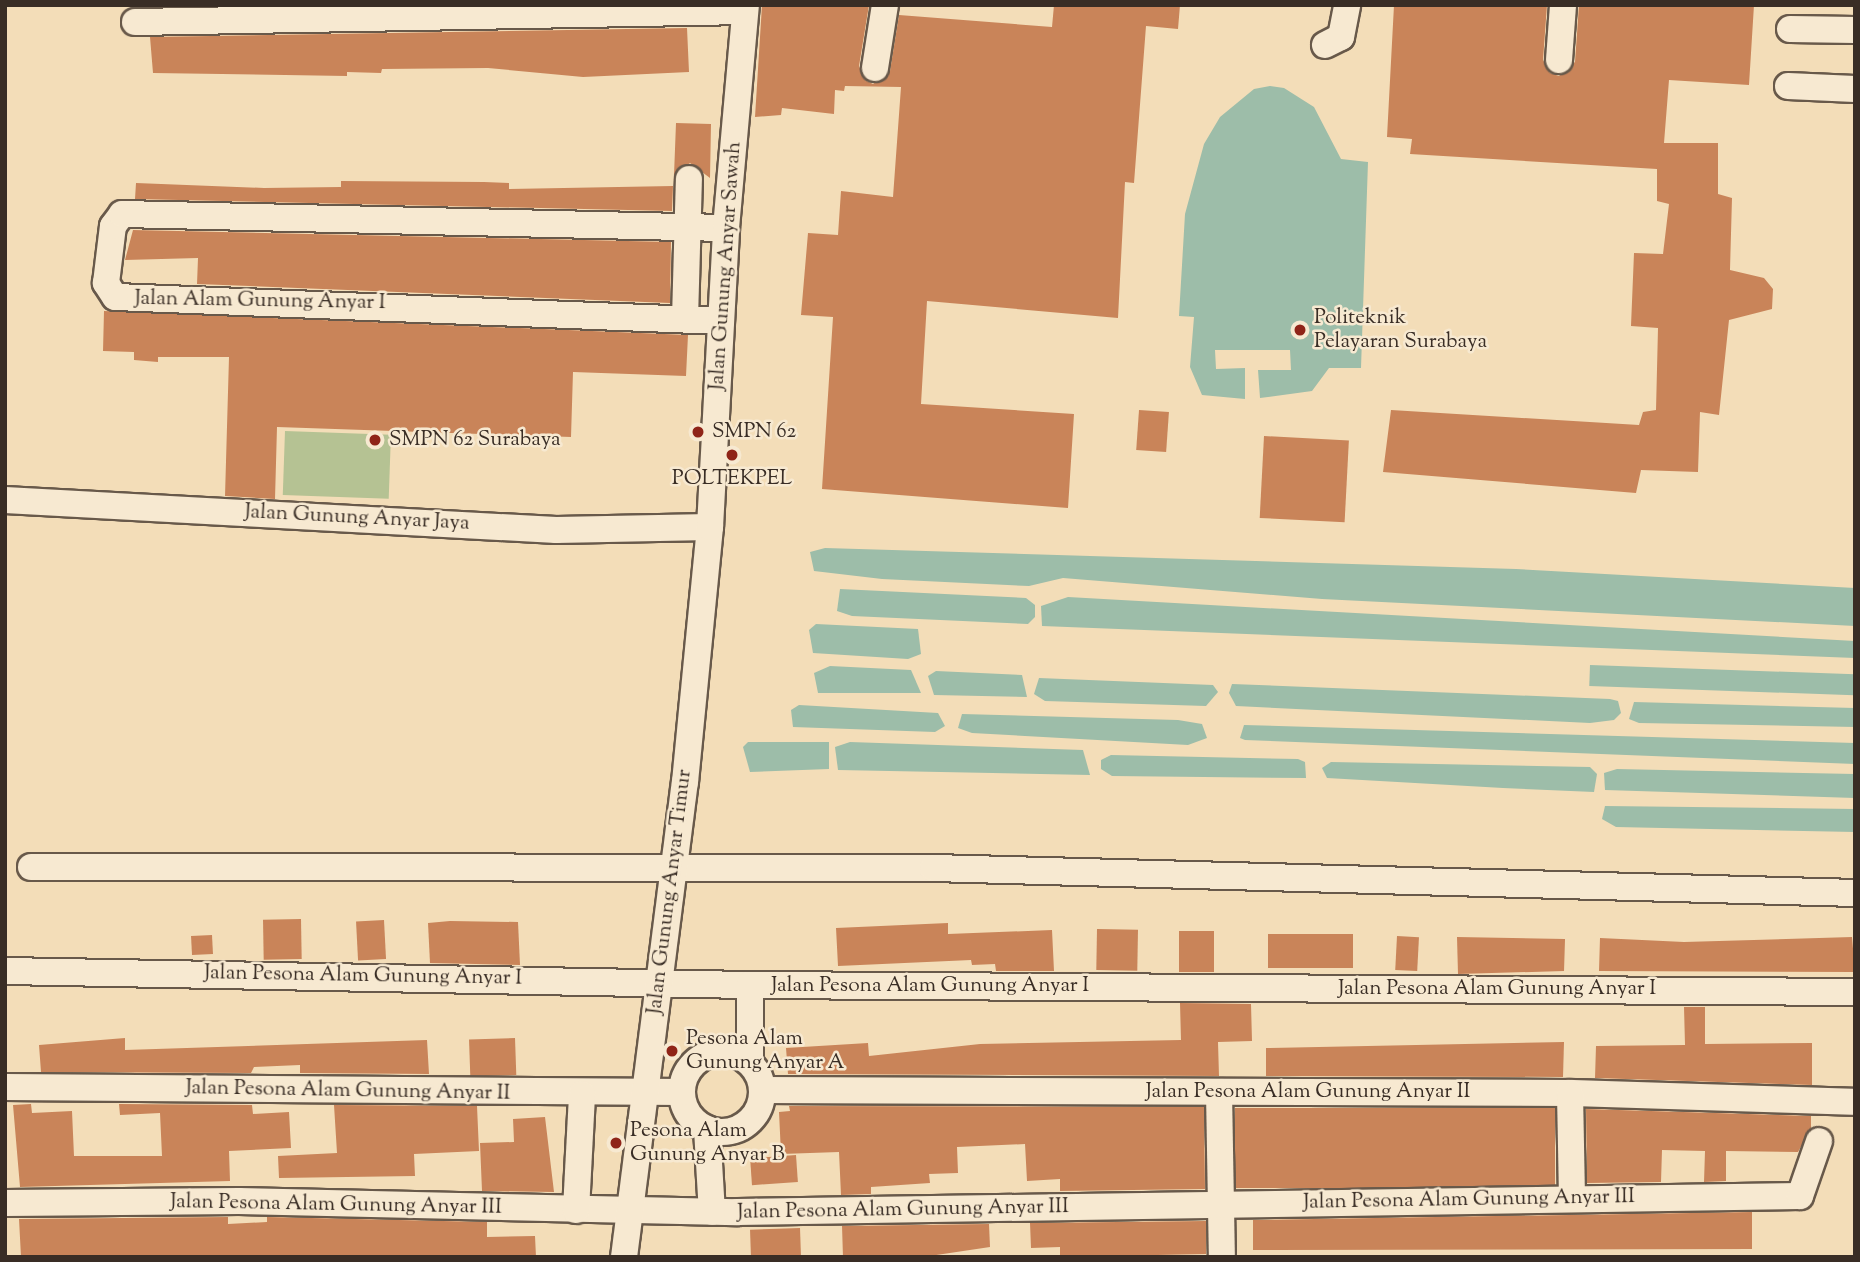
<!DOCTYPE html>
<style>
body{margin:0}
#map{position:relative;width:1860px;height:1262px;overflow:hidden;background:#f3ddb8;font-family:"Sorts Mill Goudy",serif}
div>[style]{position:absolute}
.green>*{inset:0;background:#b5c293;transform-origin:0 0}
.water>*{inset:0;background:#9dbda9;transform-origin:0 0}
.building>*{inset:0;background:#c98459;transform-origin:0 0}
.roads{filter:drop-shadow(2px 0 #68594a) drop-shadow(-2px 0 #68594a) drop-shadow(0 2px #68594a) drop-shadow(0 -2px #68594a)}
.minor>*{height:26px;margin:-13px;padding:0 13px;transform-origin:13px;border-radius:13px;background:#f7e9d1}
.minor>.ring{margin:-13px;padding:0;box-sizing:content-box;background:none;border:26px solid #f7e9d1;border-radius:50%}
.dots>*{width:19px;height:19px;translate:-50% -50%;box-sizing:border-box;border:4px solid #f7e9d1;border-radius:50%}
span{translate:-50% -50%;white-space:nowrap;text-align:center;line-height:1.15;-webkit-text-stroke:5px #f7e9d1;paint-order:stroke}
.street-label{font-size:21px;color:#392d25}
.poi-label{font-size:21px;color:#392d25}
.left{translate:0 -50%;text-align:left}
.frame{position:absolute;inset:0;border:7px solid #392d25;pointer-events:none}
</style>
<div id="map">
<div class="green">
<i style="left:285px;top:431px;width:106px;height:64px;rotate:2deg"></i>
</div>
<div class="water">
<i style="clip-path:polygon(1270px 86px,1284px 88px,1314px 107px,1341px 159px,1368px 162px,1361px 368px,1329px 368px,1312px 391px,1260px 398px,1258px 370px,1291px 370px,1290px 350px,1215px 350px,1216px 369px,1245px 368px,1245px 399px,1202px 395px,1190px 367px,1194px 317px,1179px 316px,1185px 214px,1204px 144px,1220px 117px,1254px 89px)"></i>
<i style="clip-path:polygon(825px 548px,1516px 569px,1855px 588px,1855px 626px,1322px 599px,1063px 578px,1029px 586px,882px 579px,814px 571px,810px 552px)"></i>
<i style="clip-path:polygon(840px 589px,1026px 598px,1035px 605px,1035px 617px,1028px 624px,852px 616px,837px 611px)"></i>
<i style="clip-path:polygon(1068px 597px,1855px 641px,1855px 658px,1042px 626px,1041px 606px)"></i>
<i style="clip-path:polygon(816px 624px,918px 629px,921px 654px,908px 659px,813px 653px,809px 630px)"></i>
<i style="left:1590px;top:665px;width:265px;height:21px;rotate:2deg"></i>
<i style="clip-path:polygon(830px 666px,911px 670px,921px 693px,818px 693px,814px 673px)"></i>
<i style="clip-path:polygon(936px 671px,1022px 675px,1027px 697px,934px 695px,928px 676px)"></i>
<i style="clip-path:polygon(1039px 678px,1213px 685px,1218px 692px,1206px 706px,1045px 701px,1034px 694px)"></i>
<i style="clip-path:polygon(1232px 684px,1610px 699px,1618px 701px,1621px 713px,1614px 720px,1590px 723px,1236px 706px,1229px 693px)"></i>
<i style="clip-path:polygon(1634px 702px,1855px 708px,1855px 727px,1639px 723px,1629px 719px)"></i>
<i style="clip-path:polygon(799px 705px,938px 713px,945px 726px,935px 732px,793px 727px,791px 710px)"></i>
<i style="clip-path:polygon(962px 714px,1178px 720px,1202px 724px,1207px 738px,1188px 745px,972px 733px,958px 728px)"></i>
<i style="clip-path:polygon(1244px 725px,1855px 743px,1855px 764px,1245px 740px,1240px 738px)"></i>
<i style="clip-path:polygon(748px 742px,829px 742px,829px 769px,750px 772px,743px 747px)"></i>
<i style="clip-path:polygon(850px 742px,1083px 750px,1090px 775px,838px 770px,835px 747px)"></i>
<i style="clip-path:polygon(1111px 755px,1298px 759px,1305px 762px,1306px 778px,1112px 776px,1101px 769px,1101px 760px)"></i>
<i style="clip-path:polygon(1331px 762px,1590px 767px,1597px 774px,1594px 792px,1503px 788px,1327px 778px,1322px 768px)"></i>
<i style="clip-path:polygon(1617px 769px,1855px 774px,1855px 798px,1605px 790px,1604px 773px)"></i>
<i style="clip-path:polygon(1605px 806px,1855px 809px,1855px 832px,1616px 827px,1602px 819px)"></i>
</div>
<div class="building">
<i style="clip-path:polygon(762px 5px,869px 5px,859px 66px,865px 80px,873px 84px,890px 71px,899px 15px,1052px 27px,1054px 5px,1180px 5px,1178px 29px,1146px 26px,1134px 183px,1125px 182px,1118px 318px,927px 301px,921px 404px,1074px 414px,1068px 508px,822px 489px,833px 317px,801px 315px,808px 233px,838px 235px,841px 191px,893px 197px,901px 87px,845px 86px,844px 91px,835px 90px,834px 114px,782px 108px,781px 115px,755px 117px)"></i>
<i style="clip-path:polygon(1394px 5px,1547px 5px,1543px 60px,1550px 73px,1559px 76px,1575px 62px,1579px 5px,1754px 5px,1749px 85px,1669px 80px,1664px 143px,1718px 143px,1718px 194px,1732px 198px,1730px 270px,1764px 278px,1773px 289px,1772px 309px,1729px 320px,1719px 415px,1700px 412px,1698px 472px,1641px 470px,1636px 493px,1383px 472px,1391px 410px,1639px 425px,1643px 412px,1656px 410px,1658px 328px,1631px 326px,1634px 253px,1663px 254px,1669px 204px,1657px 201px,1657px 169px,1410px 154px,1412px 139px,1387px 137px)"></i>
<i style="clip-path:polygon(687px 28px,689px 72px,583px 77px,488px 68px,382px 69px,381px 73px,347px 72px,347px 76px,153px 73px,150px 37px)"></i>
<i style="clip-path:polygon(676px 123px,711px 124px,710px 178px,690px 163px,674px 175px)"></i>
<i style="clip-path:polygon(341px 181px,484px 182px,509px 183px,509px 189px,673px 186px,672px 211px,135px 199px,136px 183px,264px 188px,341px 187px)"></i>
<i style="clip-path:polygon(133px 230px,671px 242px,670px 303px,197px 284px,198px 258px,125px 260px)"></i>
<i style="clip-path:polygon(104px 311px,688px 335px,686px 376px,573px 372px,571px 437px,277px 427px,275px 499px,225px 496px,229px 357px,158px 357px,158px 362px,134px 360px,134px 352px,103px 351px)"></i>
<i style="left:1139px;top:410px;width:30px;height:40px;rotate:4deg"></i>
<i style="left:1264px;top:436px;width:85px;height:82px;rotate:3deg"></i>
<i style="left:301px;top:919px;width:40px;height:38px;rotate:89deg"></i>
<i style="left:384px;top:920px;width:39px;height:28px;rotate:87deg"></i>
<i style="clip-path:polygon(450px 921px,518px 922px,520px 965px,430px 963px,428px 923px)"></i>
<i style="clip-path:polygon(948px 923px,948px 934px,1052px 930px,1054px 971px,996px 971px,995px 964px,972px 965px,971px 960px,838px 966px,836px 928px)"></i>
<i style="left:1097px;top:929px;width:41px;height:41px;rotate:1deg"></i>
<i style="left:1214px;top:931px;width:41px;height:35px;rotate:90deg"></i>
<i style="left:1353px;top:934px;width:34px;height:85px;rotate:90deg"></i>
<i style="left:212px;top:935px;width:19px;height:21px;rotate:87deg"></i>
<i style="left:1397px;top:936px;width:22px;height:34px;rotate:3deg"></i>
<i style="clip-path:polygon(1457px 937px,1565px 939px,1564px 971px,1458px 974px)"></i>
<i style="clip-path:polygon(1852px 937px,1855px 972px,1599px 971px,1600px 938px,1684px 942px)"></i>
<i style="clip-path:polygon(1180px 1003px,1251px 1004px,1252px 1041px,1218px 1042px,1219px 1076px,788px 1074px,786px 1048px,868px 1043px,869px 1056px,980px 1044px,1181px 1040px)"></i>
<i style="clip-path:polygon(1684px 1007px,1705px 1007px,1705px 1044px,1812px 1043px,1812px 1085px,1595px 1078px,1596px 1046px,1685px 1045px)"></i>
<i style="clip-path:polygon(125px 1038px,125px 1050px,427px 1040px,429px 1074px,300px 1073px,300px 1065px,254px 1067px,251px 1073px,41px 1072px,39px 1045px)"></i>
<i style="left:515px;top:1038px;width:37px;height:46px;rotate:88deg"></i>
<i style="clip-path:polygon(1564px 1042px,1563px 1077px,1266px 1076px,1266px 1048px)"></i>
<i style="clip-path:polygon(31px 1104px,32px 1113px,72px 1111px,74px 1156px,162px 1156px,160px 1113px,120px 1115px,119px 1104px,252px 1105px,253px 1114px,289px 1112px,291px 1148px,229px 1151px,230px 1181px,20px 1187px,13px 1105px)"></i>
<i style="clip-path:polygon(334px 1105px,477px 1106px,479px 1151px,414px 1154px,415px 1176px,279px 1178px,278px 1156px,337px 1153px)"></i>
<i style="clip-path:polygon(789px 1106px,1204px 1107px,1205px 1189px,1060px 1191px,1060px 1179px,1027px 1181px,1025px 1144px,957px 1147px,958px 1173px,929px 1174px,930px 1183px,871px 1187px,871px 1194px,841px 1195px,839px 1152px,781px 1154px,779px 1112px,790px 1111px)"></i>
<i style="left:1235px;top:1108px;width:320px;height:80px"></i>
<i style="clip-path:polygon(1586px 1109px,1811px 1116px,1811px 1128px,1798px 1152px,1726px 1151px,1726px 1181px,1704px 1182px,1705px 1151px,1662px 1150px,1661px 1182px,1587px 1183px)"></i>
<i style="clip-path:polygon(545px 1117px,554px 1192px,482px 1191px,480px 1143px,514px 1142px,513px 1119px)"></i>
<i style="left:796px;top:1155px;width:27px;height:46px;rotate:86deg"></i>
<i style="clip-path:polygon(1752px 1212px,1752px 1249px,1253px 1250px,1253px 1220px)"></i>
<i style="clip-path:polygon(228px 1217px,228px 1224px,267px 1222px,267px 1217px,487px 1222px,487px 1237px,535px 1236px,536px 1257px,21px 1257px,19px 1219px)"></i>
<i style="clip-path:polygon(1206px 1221px,1206px 1254px,1060px 1257px,1060px 1247px,1031px 1248px,1030px 1223px)"></i>
<i style="clip-path:polygon(989px 1224px,990px 1247px,923px 1257px,843px 1257px,842px 1226px)"></i>
<i style="left:800px;top:1228px;width:29px;height:50px;rotate:88deg"></i>
</div>
<div class="roads">
<div class="minor">
<i style="left:135px;top:22px;width:610px;rotate:-1.03deg"></i>
<i style="left:1790px;top:29px;width:65px;rotate:0.9deg"></i>
<i style="left:1325px;top:45px;width:18px;rotate:-27deg"></i>
<i style="left:1341px;top:37px;width:33px;rotate:-79deg"></i>
<i style="left:1559px;top:60px;width:55px;rotate:-85.8deg"></i>
<i style="left:875px;top:68px;width:64px;rotate:-81deg"></i>
<i style="left:1788px;top:86px;width:67px;rotate:2.6deg"></i>
<i style="left:685px;top:319px;width:140px;rotate:-88.4deg"></i>
<i style="left:721px;top:321px;width:606px;rotate:-177.73deg"></i>
<i style="left:115px;top:297px;width:17px;rotate:-123deg"></i>
<i style="left:106px;top:283px;width:57px;rotate:-83deg"></i>
<i style="left:113px;top:226px;width:15px;rotate:-53deg"></i>
<i style="left:122px;top:214px;width:604px;rotate:1.33deg"></i>
<i style="left:5px;top:500px;width:552px;rotate:3.12deg"></i>
<i style="left:556px;top:530px;width:154px;rotate:-1.1deg"></i>
<i style="left:31px;top:867px;width:902px;rotate:0.06deg"></i>
<i style="left:933px;top:868px;width:922px;rotate:1.55deg"></i>
<i style="left:5px;top:971px;width:745px;rotate:1.08deg"></i>
<i style="left:750px;top:985px;width:1105px;rotate:0.36deg"></i>
<i class="ring" style="left:682px;top:1052px;width:54px;height:54px"></i>
<i style="left:750px;top:1063px;width:78px;rotate:-90deg"></i>
<i style="left:5px;top:1087px;width:677px;rotate:0.42deg"></i>
<i style="left:762px;top:1090px;width:808px;rotate:0.21deg"></i>
<i style="left:1570px;top:1093px;width:285px;rotate:1.8deg"></i>
<i style="left:1219px;top:1092px;width:164px;rotate:89deg"></i>
<i style="left:1570px;top:1093px;width:104px;rotate:88.9deg"></i>
<i style="left:707px;top:1129px;width:83px;rotate:86.6deg"></i>
<i style="left:5px;top:1203px;width:234px;rotate:-0.5deg"></i>
<i style="left:239px;top:1201px;width:498px;rotate:1.3deg"></i>
<i style="left:737px;top:1212px;width:1063px;rotate:-0.86deg"></i>
<i style="left:1800px;top:1196px;width:58px;rotate:-70.9deg"></i>
<i style="left:576px;top:1210px;width:116px;rotate:-87deg"></i>
<i style="left:624px;top:1257px;width:479px;rotate:-82.7deg"></i>
<i style="left:685px;top:782px;width:256px;rotate:-84.4deg"></i>
<i style="left:710px;top:527px;width:299px;rotate:-86.9deg"></i>
<i style="left:726px;top:228px;width:224px;rotate:-84.9deg"></i>
</div>
</div>
<div class="dots">
<i style="left:1300px;top:330px;background:#8f2418"></i>
<i style="left:698px;top:432px;background:#8f2418"></i>
<i style="left:375px;top:440px;background:#8f2418"></i>
<i style="left:732px;top:455px;background:#8f2418"></i>
<i style="left:672px;top:1051px;background:#8f2418"></i>
<i style="left:616px;top:1143px;background:#8f2418"></i>
</div>
<div class="street-label">
<span style="left:726px;top:266px;rotate:-86deg">Jalan Gunung Anyar Sawah</span>
<span style="left:260px;top:301px;rotate:1deg">Jalan Alam Gunung Anyar I</span>
<span style="left:357px;top:518px;rotate:3deg">Jalan Gunung Anyar Jaya</span>
<span style="left:670px;top:892px;rotate:-83deg">Jalan Gunung Anyar Timur</span>
<span style="left:363px;top:976px;rotate:1deg">Jalan Pesona Alam Gunung Anyar I</span>
<span style="left:930px;top:986px">Jalan Pesona Alam Gunung Anyar I</span>
<span style="left:1497px;top:989px">Jalan Pesona Alam Gunung Anyar I</span>
<span style="left:348px;top:1091px;rotate:1deg">Jalan Pesona Alam Gunung Anyar II</span>
<span style="left:1308px;top:1092px">Jalan Pesona Alam Gunung Anyar II</span>
<span style="left:1469px;top:1200px;rotate:-1deg">Jalan Pesona Alam Gunung Anyar III</span>
<span style="left:336px;top:1205px;rotate:1deg">Jalan Pesona Alam Gunung Anyar III</span>
<span style="left:903px;top:1210px;rotate:-1deg">Jalan Pesona Alam Gunung Anyar III</span>
</div>
<div class="poi-label">
<span class="left" style="left:1314px;top:330px">Politeknik<br>Pelayaran Surabaya</span>
<span class="left" style="left:712px;top:432px">SMPN 62</span>
<span class="left" style="left:389px;top:440px">SMPN 62 Surabaya</span>
<span style="left:732px;top:479px">POLTEKPEL</span>
<span class="left" style="left:686px;top:1051px">Pesona Alam<br>Gunung Anyar A</span>
<span class="left" style="left:630px;top:1143px">Pesona Alam<br>Gunung Anyar B</span>
</div>
<div class="frame"></div>
</div>
